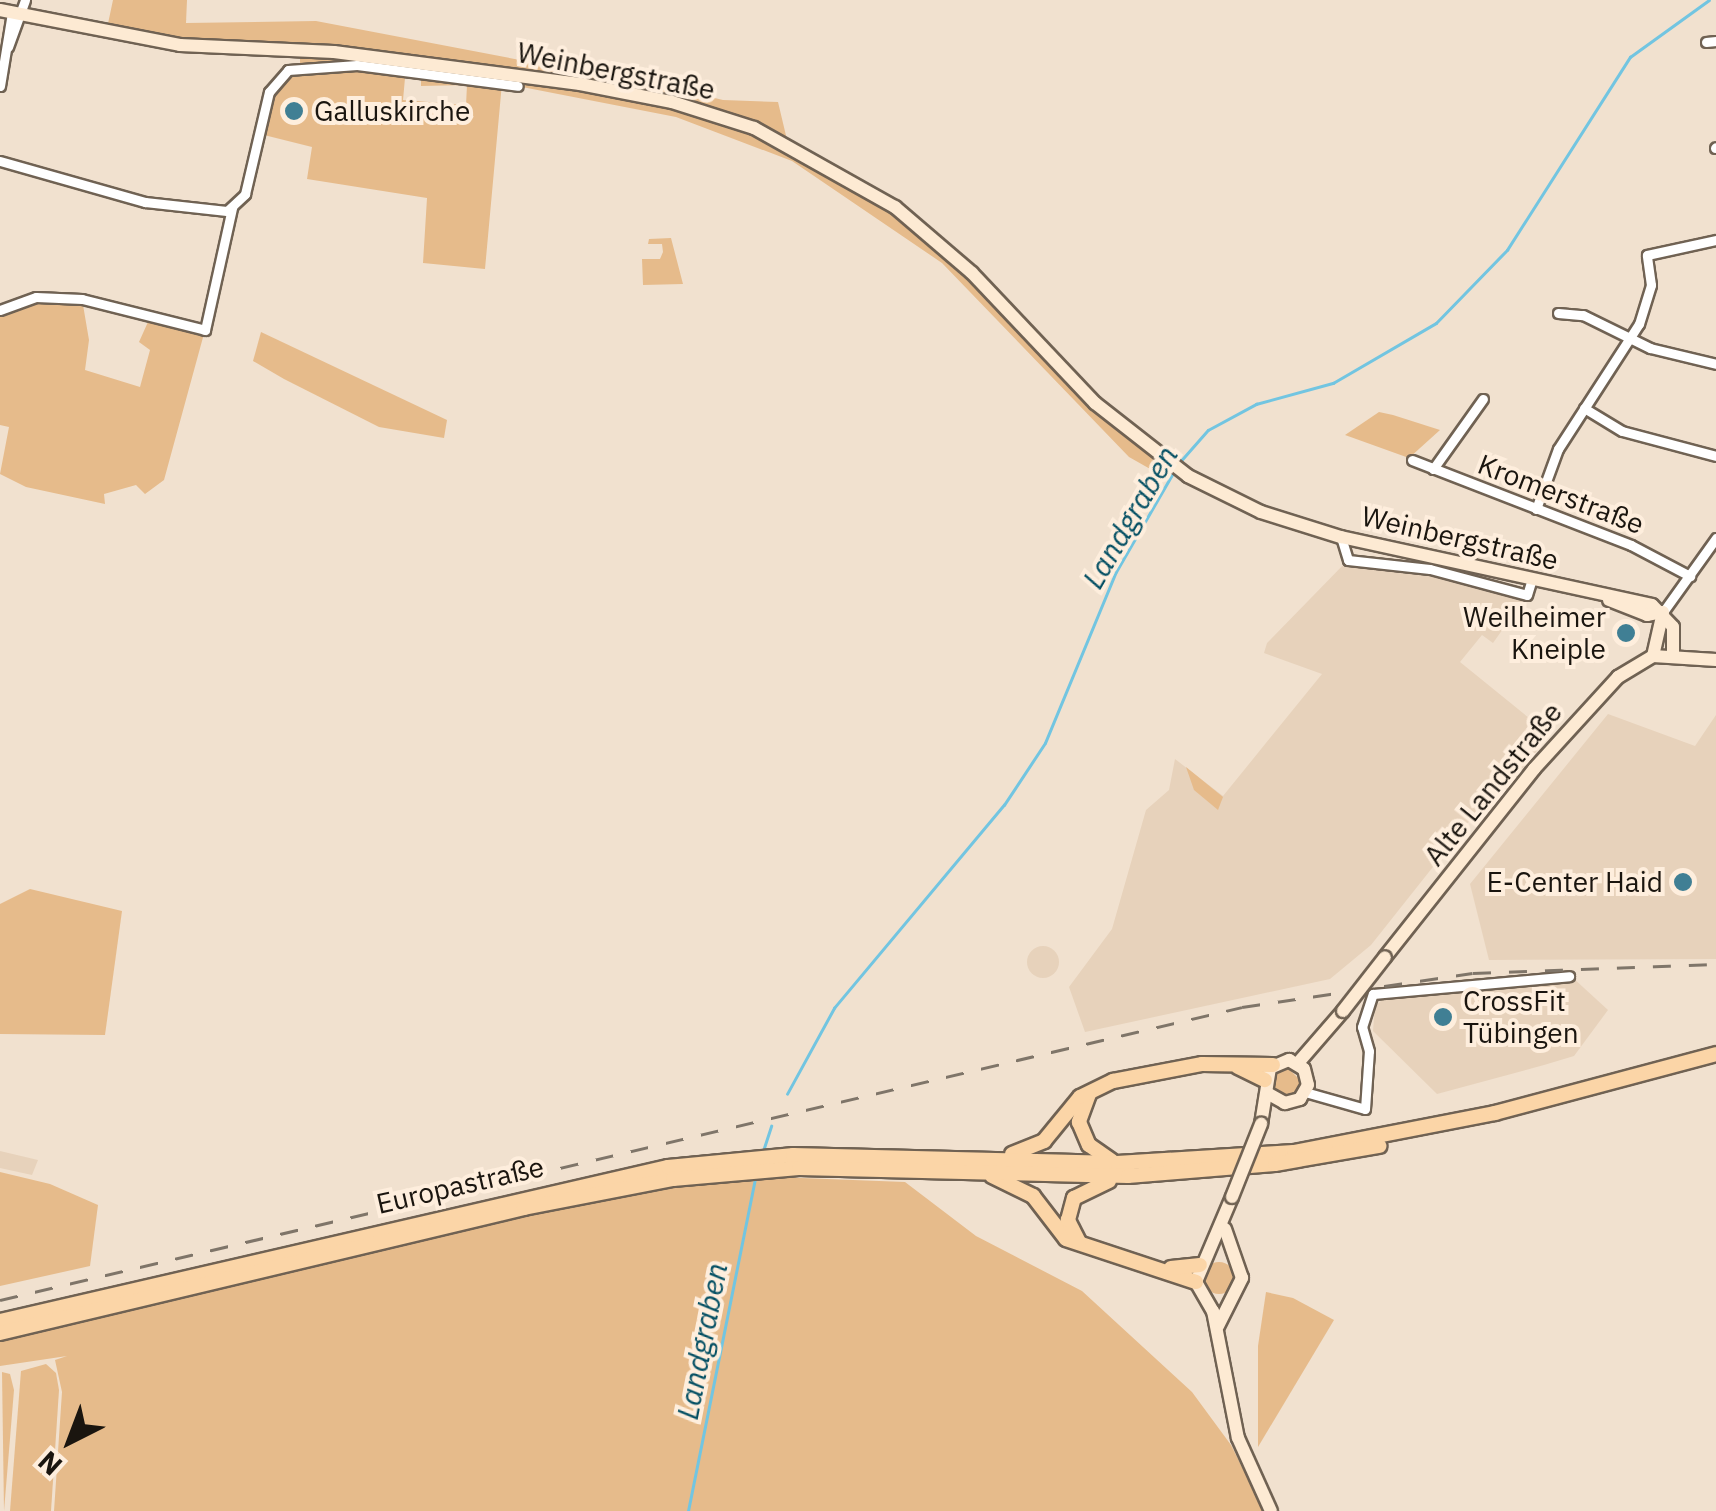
<!DOCTYPE html>
<meta charset="utf-8">
<style>
body{margin:0}
#map{position:relative;width:1716px;height:1511px;overflow:hidden;background:#f1e1cf;font-family:"IBM Plex Sans",sans-serif}
div>[style]{position:absolute}
.built>*{inset:0;background:#e7d2bb}
.round{border-radius:50%}
.green>*{inset:0;background:#e6bb8b}
.stream>*{height:2.5px;margin:-1.25px;padding:0 1.25px;transform-origin:1.25px;border-radius:1.25px;background:#72c5e1}
.roads{filter:drop-shadow(2px 0 #706253) drop-shadow(-2px 0 #706253) drop-shadow(0 2px #706253) drop-shadow(0 -2px #706253)}
.street>*{height:9px;margin:-4.5px;padding:0 4.5px;transform-origin:4.5px;border-radius:4.5px;background:#fff}
.secondary>*{height:12px;margin:-6px;padding:0 6px;transform-origin:6px;border-radius:6px;background:#fdead3}
.primary>*{height:14px;margin:-7px;padding:0 7px;transform-origin:7px;border-radius:7px;background:#fbd5a7}
.rail>*{height:2.5px;margin-top:-1.25px;transform-origin:0;background:repeating-linear-gradient(90deg,#7f7569 0 18px,transparent 0 36px)}
.bridges{filter:drop-shadow(2px 0 #706253) drop-shadow(-2px 0 #706253) drop-shadow(0 2px #706253) drop-shadow(0 -2px #706253)}
.secondary-bridge>*{height:12px;margin:-6px;padding:0 6px;transform-origin:6px;border-radius:6px;background:#fdead3}
.dots>*{width:28px;height:28px;translate:-50% -50%;box-sizing:border-box;border:5px solid #feeedd;border-radius:50%}
span{translate:-50% -50%;white-space:nowrap;text-align:center;line-height:1.15;-webkit-text-stroke:8px #feeedd;paint-order:stroke}
.street-label{font-size:28px;color:#1a150f}
.poi-label{font-size:28px;color:#1a150f}
.left{translate:0 -50%;text-align:left}
.right{translate:-100% -50%;text-align:right}
.water-label{font-size:30px;color:#055064;font-style:italic}
.north{position:absolute;left:20px;top:1391px;width:100px;height:100px;-webkit-text-stroke:8px #feeedd;paint-order:stroke;rotate:222deg;font-size:28px;font-weight:700;line-height:40px;text-align:center;color:#1a150f}
.north::after{content:'';display:block;margin:auto;width:35px;height:45px;background:#1a150f;clip-path:polygon(50% 0,100% 100%,50% 72%,0 100%)}
</style>
<div id="map">
<div class="built">
<i style="clip-path:polygon(1348px 560px,1430px 569px,1527px 595px,1493px 643px,1482px 635px,1460px 662px,1550px 735px,1495px 801px,1490px 795px,1371px 945px,1330px 979px,1085px 1032px,1069px 987px,1112px 929px,1146px 810px,1169px 790px,1175px 759px,1223px 796px,1322px 674px,1264px 653px,1267px 643px)"></i>
<i style="clip-path:polygon(1608px 714px,1695px 746px,1716px 715px,1716px 959px,1489px 960px,1470px 884px)"></i>
<i class="round" style="left:1027px;top:946px;width:32px;height:32px"></i>
<i style="clip-path:polygon(1572px 977px,1608px 1010px,1574px 1056px,1544px 1065px,1437px 1094px,1373px 1031px,1375px 1006px,1387px 996px)"></i>
<i style="clip-path:polygon(0 1151px,38px 1160px,32px 1175px,0 1168px)"></i>
</div>
<div class="green">
<i style="clip-path:polygon(evenodd,113px 0,187px 0,186px 23px,316px 21px,541px 64px,584px 57px,615px 74px,723px 100px,778px 102px,788px 144px,935px 240px,1063px 372px,1161px 458px,1152px 470px,1129px 457px,942px 263px,792px 161px,676px 117px,502px 83px,485px 269px,423px 263px,427px 198px,307px 179px,312px 147px,260px 134px,269px 92px,300px 65px,300px 51px,106px 33px,113px 0,405px 78px,421px 80px,421px 86px,467px 85px,466px 105px,403px 100px,405px 78px)"></i>
<i style="clip-path:polygon(671px 238px,683px 284px,643px 285px,642px 259px,660px 259px,663px 252px,662px 244px,648px 244px,649px 239px)"></i>
<i style="clip-path:polygon(29px 298px,82px 299px,89px 340px,85px 370px,140px 387px,150px 350px,139px 342px,152px 313px,205px 330px,164px 480px,145px 494px,136px 485px,104px 494px,105px 504px,26px 487px,0 474px,9px 427px,0 425px,0 310px)"></i>
<i style="clip-path:polygon(261px 332px,447px 420px,444px 438px,379px 427px,284px 379px,253px 361px)"></i>
<i style="clip-path:polygon(1379px 412px,1393px 415px,1440px 430px,1409px 458px,1345px 435px)"></i>
<i style="clip-path:polygon(1186px 767px,1223px 797px,1218px 810px,1194px 790px)"></i>
<i style="clip-path:polygon(30px 889px,122px 911px,105px 1035px,0 1034px,0 904px)"></i>
<i style="clip-path:polygon(1286px 1066px,1302px 1082px,1298px 1093px,1282px 1098px,1272px 1090px,1272px 1074px)"></i>
<i style="clip-path:polygon(0 1172px,50px 1184px,98px 1205px,90px 1266px,0 1286px)"></i>
<i style="clip-path:polygon(748px 1176px,905px 1182px,976px 1236px,1082px 1291px,1192px 1392px,1231px 1445px,1264px 1511px,54px 1511px,62px 1392px,55px 1360px,67px 1356px,0 1366px,0 1338px,587px 1201px)"></i>
<i class="round" style="left:1203px;top:1262px;width:32px;height:32px"></i>
<i style="clip-path:polygon(1266px 1292px,1293px 1298px,1334px 1320px,1258px 1447px,1258px 1346px)"></i>
<i style="clip-path:polygon(46px 1364px,56px 1373px,59px 1390px,51px 1511px,10px 1511px,21px 1371px)"></i>
<i style="clip-path:polygon(2px 1372px,10px 1374px,14px 1390px,4px 1511px)"></i>
</div>
<div class="stream">
<i style="left:1178px;top:464px;width:45px;rotate:-48.6deg"></i>
<i style="left:1208px;top:430px;width:55px;rotate:-28.4deg"></i>
<i style="left:1256px;top:404px;width:80px;rotate:-15.3deg"></i>
<i style="left:1333px;top:383px;width:119px;rotate:-30.2deg"></i>
<i style="left:1436px;top:323px;width:102px;rotate:-45.8deg"></i>
<i style="left:1507px;top:250px;width:229px;rotate:-57.5deg"></i>
<i style="left:1630px;top:57px;width:97px;rotate:-35.8deg"></i>
<i style="left:787px;top:1094px;width:98px;rotate:-61.3deg"></i>
<i style="left:834px;top:1008px;width:265px;rotate:-50.1deg"></i>
<i style="left:1004px;top:805px;width:74px;rotate:-56.5deg"></i>
<i style="left:1045px;top:743px;width:185px;rotate:-67.5deg"></i>
<i style="left:1116px;top:572px;width:116px;rotate:-60.1deg"></i>
<i style="left:764px;top:1148px;width:23px;rotate:-72deg"></i>
<i style="left:688px;top:1511px;width:338px;rotate:-78.6deg"></i>
</div>
<div class="roads">
<div class="street">
<i style="left:1706px;top:42px;width:10px;rotate:-6deg"></i>
<i style="left:8px;top:47px;width:50px;rotate:-70.1deg"></i>
<i style="left:0;top:86px;width:74px;rotate:-80.7deg"></i>
<i style="left:1715px;top:148px;width:1px;rotate:-45deg"></i>
<i style="left:0;top:161px;width:151px;rotate:15.8deg"></i>
<i style="left:145px;top:202px;width:82px;rotate:6.3deg"></i>
<i style="left:227px;top:211px;width:25px;rotate:-43deg"></i>
<i style="left:245px;top:194px;width:105px;rotate:-76.8deg"></i>
<i style="left:269px;top:92px;width:29px;rotate:-49deg"></i>
<i style="left:288px;top:70px;width:69px;rotate:-4.1deg"></i>
<i style="left:357px;top:65px;width:162px;rotate:7.4deg"></i>
<i style="left:0;top:310px;width:38px;rotate:-20deg"></i>
<i style="left:36px;top:297px;width:46px;rotate:2.5deg"></i>
<i style="left:82px;top:299px;width:127px;rotate:14.1deg"></i>
<i style="left:205px;top:330px;width:125px;rotate:-77.5deg"></i>
<i style="left:1558px;top:313px;width:25px;rotate:5deg"></i>
<i style="left:1583px;top:315px;width:75px;rotate:26.2deg"></i>
<i style="left:1650px;top:348px;width:68px;rotate:13.6deg"></i>
<i style="left:1584px;top:408px;width:44px;rotate:31.2deg"></i>
<i style="left:1622px;top:431px;width:97px;rotate:14.9deg"></i>
<i style="left:1412px;top:460px;width:235px;rotate:21.2deg"></i>
<i style="left:1631px;top:545px;width:67px;rotate:27.7deg"></i>
<i style="left:1433px;top:469px;width:86px;rotate:-54.5deg"></i>
<i style="left:1536px;top:509px;width:64px;rotate:-69.9deg"></i>
<i style="left:1558px;top:449px;width:149px;rotate:-57.1deg"></i>
<i style="left:1639px;top:324px;width:41px;rotate:-72.9deg"></i>
<i style="left:1651px;top:285px;width:30px;rotate:-98deg"></i>
<i style="left:1647px;top:255px;width:71px;rotate:-12.3deg"></i>
<i style="left:1341px;top:537px;width:24px;rotate:73deg"></i>
<i style="left:1348px;top:560px;width:82px;rotate:6.3deg"></i>
<i style="left:1430px;top:569px;width:100px;rotate:15deg"></i>
<i style="left:1527px;top:595px;width:17px;rotate:-73deg"></i>
<i style="left:1663px;top:612px;width:91px;rotate:-54.4deg"></i>
<i style="left:1305px;top:1092px;width:62px;rotate:15.8deg"></i>
<i style="left:1365px;top:1109px;width:58px;rotate:-86.1deg"></i>
<i style="left:1369px;top:1051px;width:25px;rotate:-106deg"></i>
<i style="left:1362px;top:1027px;width:35px;rotate:-72deg"></i>
<i style="left:1373px;top:994px;width:197px;rotate:-5.2deg"></i>
</div>
<div class="secondary">
<i style="left:0;top:10px;width:183px;rotate:11deg"></i>
<i style="left:180px;top:45px;width:154px;rotate:2.6deg"></i>
<i style="left:334px;top:52px;width:248px;rotate:7.4deg"></i>
<i style="left:580px;top:84px;width:94px;rotate:11.1deg"></i>
<i style="left:672px;top:102px;width:86px;rotate:17.6deg"></i>
<i style="left:754px;top:128px;width:162px;rotate:29.3deg"></i>
<i style="left:895px;top:207px;width:101px;rotate:40.6deg"></i>
<i style="left:972px;top:273px;width:179px;rotate:46.6deg"></i>
<i style="left:1095px;top:403px;width:118px;rotate:38.1deg"></i>
<i style="left:1188px;top:476px;width:81px;rotate:26.3deg"></i>
<i style="left:1261px;top:512px;width:84px;rotate:17.4deg"></i>
<i style="left:1341px;top:537px;width:318px;rotate:12.3deg"></i>
<i style="left:1652px;top:605px;width:30px;rotate:46deg"></i>
<i style="left:1673px;top:627px;width:26px;rotate:90deg"></i>
<i style="left:1609px;top:600px;width:41px;rotate:21.5deg"></i>
<i style="left:1647px;top:615px;width:16px;rotate:-11deg"></i>
<i style="left:1653px;top:656px;width:45px;rotate:-77.2deg"></i>
<i style="left:1385px;top:957px;width:240px;rotate:-51.6deg"></i>
<i style="left:1534px;top:769px;width:125px;rotate:-47.6deg"></i>
<i style="left:1618px;top:677px;width:41px;rotate:-31deg"></i>
<i style="left:1653px;top:656px;width:63px;rotate:3.6deg"></i>
<i style="left:1298px;top:1063px;width:69px;rotate:-49.1deg"></i>
<i style="left:1261px;top:1124px;width:57px;rotate:-80.9deg"></i>
<i style="left:1270px;top:1068px;width:21px;rotate:-23deg"></i>
<i style="left:1289px;top:1060px;width:17px;rotate:31deg"></i>
<i style="left:1304px;top:1069px;width:16px;rotate:76deg"></i>
<i style="left:1308px;top:1085px;width:16px;rotate:120deg"></i>
<i style="left:1300px;top:1099px;width:16px;rotate:165deg"></i>
<i style="left:1285px;top:1103px;width:18px;rotate:-151deg"></i>
<i style="left:1232px;top:1197px;width:92px;rotate:113deg"></i>
<i style="left:1196px;top:1282px;width:34px;rotate:60deg"></i>
<i style="left:1213px;top:1311px;width:129px;rotate:78.9deg"></i>
<i style="left:1238px;top:1438px;width:80px;rotate:65.7deg"></i>
<i style="left:1218px;top:1326px;width:54px;rotate:-63.4deg"></i>
<i style="left:1242px;top:1278px;width:52px;rotate:-109.1deg"></i>
</div>
<div class="primary">
<i style="left:1238px;top:1067px;width:30px;rotate:26deg"></i>
<i style="left:1089px;top:1094px;width:30px;rotate:110deg"></i>
<i style="left:1079px;top:1122px;width:25px;rotate:67deg"></i>
<i style="left:1089px;top:1145px;width:28px;rotate:35deg"></i>
<i style="left:1012px;top:1154px;width:35px;rotate:-22deg"></i>
<i style="left:1044px;top:1141px;width:57px;rotate:-50.7deg"></i>
<i style="left:1080px;top:1097px;width:37px;rotate:-26deg"></i>
<i style="left:1113px;top:1081px;width:91px;rotate:-10.8deg"></i>
<i style="left:1202px;top:1064px;width:71px;rotate:0.8deg"></i>
<i style="left:992px;top:1176px;width:46px;rotate:26deg"></i>
<i style="left:1033px;top:1196px;width:54px;rotate:52.5deg"></i>
<i style="left:1066px;top:1239px;width:137px;rotate:18.3deg"></i>
<i style="left:1079px;top:1242px;width:25px;rotate:-117deg"></i>
<i style="left:1068px;top:1220px;width:23px;rotate:-75deg"></i>
<i style="left:1074px;top:1198px;width:39px;rotate:-26deg"></i>
<i style="left:1171px;top:1268px;width:29px;rotate:-6deg"></i>
<i style="left:0;top:1321px;width:686px;rotate:-12.98deg"></i>
<i style="left:668px;top:1167px;width:126px;rotate:-5.5deg"></i>
<i style="left:793px;top:1155px;width:324px;rotate:1.4deg"></i>
<i style="left:1117px;top:1163px;width:177px;rotate:-3.6deg"></i>
<i style="left:1294px;top:1152px;width:205px;rotate:-11deg"></i>
<i style="left:1495px;top:1113px;width:229px;rotate:-14.9deg"></i>
<i style="left:0;top:1333px;width:539px;rotate:-13.42deg"></i>
<i style="left:524px;top:1208px;width:152px;rotate:-11deg"></i>
<i style="left:673px;top:1179px;width:126px;rotate:-5deg"></i>
<i style="left:799px;top:1168px;width:329px;rotate:1.4deg"></i>
<i style="left:1128px;top:1176px;width:147px;rotate:-4.7deg"></i>
<i style="left:1275px;top:1164px;width:106px;rotate:-9.8deg"></i>
</div>
</div>
<div class="rail">
<i style="left:0;top:1300px;width:1276px;rotate:-13.27deg"></i>
<i style="left:1242px;top:1007px;width:233px;rotate:-8.4deg"></i>
<i style="left:1473px;top:973px;width:243px;rotate:-2.1deg"></i>
</div>
<div class="bridges">
<div class="secondary-bridge">
<i style="left:1343px;top:1011px;width:68px;rotate:-52.1deg"></i>
<i style="left:1232px;top:1197px;width:79px;rotate:-68.3deg"></i>
</div>
</div>
<div class="dots">
<i style="left:294px;top:111px;background:#407f94"></i>
<i style="left:1626px;top:633px;background:#407f94"></i>
<i style="left:1683px;top:882px;background:#407f94"></i>
<i style="left:1443px;top:1017px;background:#407f94"></i>
</div>
<div class="street-label">
<span style="left:616px;top:71px;rotate:11deg">Weinbergstraße</span>
<span style="left:1561px;top:494px;rotate:21deg">Kromerstraße</span>
<span style="left:1460px;top:538px;rotate:13deg">Weinbergstraße</span>
<span style="left:1493px;top:784px;rotate:-51deg">Alte Landstraße</span>
<span style="left:460px;top:1185px;rotate:-13deg">Europastraße</span>
</div>
<div class="poi-label">
<span class="left" style="left:314px;top:111px">Galluskirche</span>
<span class="right" style="left:1606px;top:633px">Weilheimer<br>Kneiple</span>
<span class="right" style="left:1663px;top:882px">E-Center Haid</span>
<span class="left" style="left:1463px;top:1017px">CrossFit<br>Tübingen</span>
</div>
<div class="water-label">
<span style="left:1130px;top:517px;rotate:-60deg">Landgraben</span>
<span style="left:702px;top:1341px;rotate:-79deg">Landgraben</span>
</div>
<div class="north">N</div>
</div>
